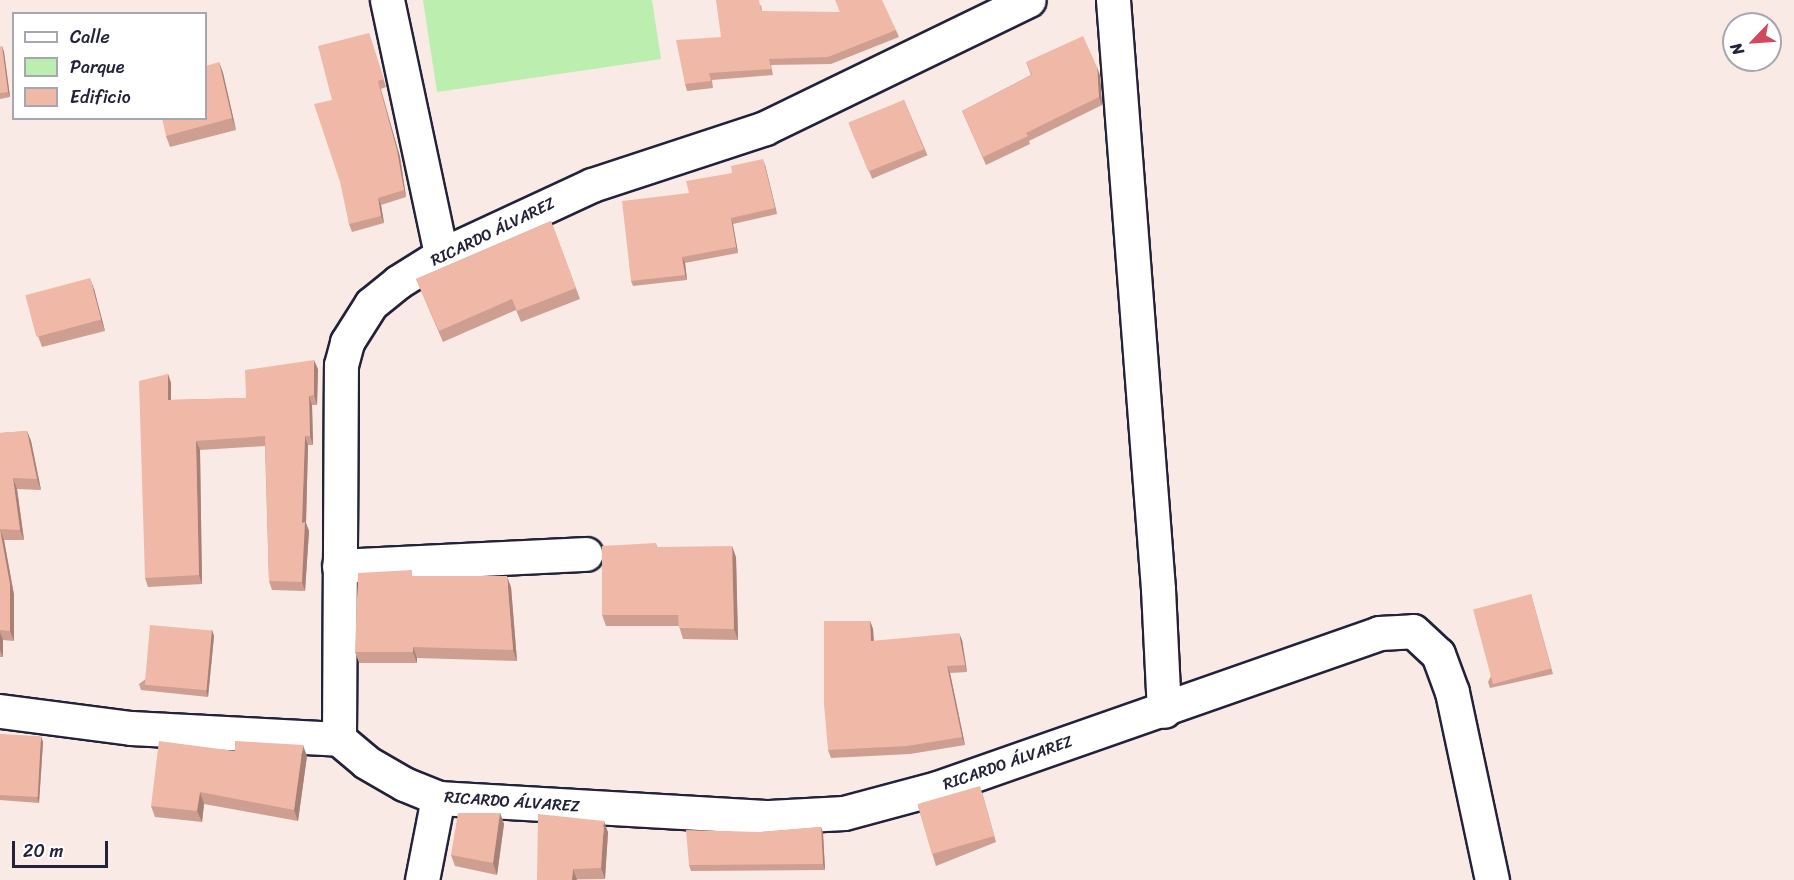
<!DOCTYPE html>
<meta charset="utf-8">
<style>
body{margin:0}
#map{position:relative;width:1794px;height:880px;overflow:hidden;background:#faeae5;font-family:Sriracha,sans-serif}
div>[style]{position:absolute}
.green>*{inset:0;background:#bbeeaf}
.roads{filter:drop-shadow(2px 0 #22223b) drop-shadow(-2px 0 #22223b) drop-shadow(0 2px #22223b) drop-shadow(0 -2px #22223b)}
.minor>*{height:33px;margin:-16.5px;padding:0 16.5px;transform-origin:16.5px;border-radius:16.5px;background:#fff}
.wall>*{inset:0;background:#ce9e90;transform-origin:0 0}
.shaded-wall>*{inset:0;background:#a88175}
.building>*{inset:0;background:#f0b8a7;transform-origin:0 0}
span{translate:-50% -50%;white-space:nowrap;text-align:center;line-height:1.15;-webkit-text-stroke:4.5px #fff;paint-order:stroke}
.street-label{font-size:16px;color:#22223b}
.legend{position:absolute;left:12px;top:12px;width:195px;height:108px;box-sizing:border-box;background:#fff;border:2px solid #a7a7b1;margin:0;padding:8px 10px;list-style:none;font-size:18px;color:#22223b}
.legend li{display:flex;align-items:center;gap:12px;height:30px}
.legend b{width:30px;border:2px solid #a7a7b1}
.north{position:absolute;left:1722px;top:12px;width:60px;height:60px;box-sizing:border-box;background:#fff;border:2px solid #a7a7b1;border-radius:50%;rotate:245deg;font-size:16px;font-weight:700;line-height:24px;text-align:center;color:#22223b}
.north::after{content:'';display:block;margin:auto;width:21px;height:27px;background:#d1495b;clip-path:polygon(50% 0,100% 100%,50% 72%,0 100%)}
.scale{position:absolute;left:12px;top:841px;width:96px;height:27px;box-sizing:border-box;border:3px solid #22223b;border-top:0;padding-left:8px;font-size:18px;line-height:21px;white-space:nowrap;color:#22223b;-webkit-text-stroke:4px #fff;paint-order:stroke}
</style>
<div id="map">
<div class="green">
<i style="clip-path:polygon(423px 0,652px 0,661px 59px,437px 92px)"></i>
</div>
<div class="roads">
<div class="minor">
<i style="left:387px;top:0;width:261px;rotate:78deg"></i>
<i style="left:1113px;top:0;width:591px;rotate:85.63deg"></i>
<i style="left:1158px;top:589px;width:122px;rotate:87.2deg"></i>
<i style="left:339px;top:566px;width:247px;rotate:-2.8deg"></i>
<i style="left:0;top:711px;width:132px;rotate:7.4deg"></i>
<i style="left:131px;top:728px;width:208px;rotate:3deg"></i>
<i style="left:339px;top:739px;width:35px;rotate:40deg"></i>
<i style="left:366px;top:762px;width:44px;rotate:30.1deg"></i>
<i style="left:404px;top:784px;width:37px;rotate:22deg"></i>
<i style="left:438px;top:798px;width:332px;rotate:3.3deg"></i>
<i style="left:769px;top:817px;width:75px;rotate:-3.1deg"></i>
<i style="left:844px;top:813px;width:96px;rotate:-15deg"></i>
<i style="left:937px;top:788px;width:468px;rotate:-19.3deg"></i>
<i style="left:1379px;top:633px;width:34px;rotate:-3deg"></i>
<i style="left:1413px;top:631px;width:34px;rotate:43deg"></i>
<i style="left:1438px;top:654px;width:40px;rotate:69.8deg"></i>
<i style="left:1452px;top:692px;width:192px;rotate:78deg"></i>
<i style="left:339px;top:739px;width:374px;rotate:-89.7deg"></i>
<i style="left:341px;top:365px;width:24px;rotate:-75deg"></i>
<i style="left:347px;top:342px;width:45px;rotate:-57.7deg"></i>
<i style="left:371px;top:304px;width:35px;rotate:-39deg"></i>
<i style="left:398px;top:282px;width:51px;rotate:-32.1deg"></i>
<i style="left:441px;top:255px;width:166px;rotate:-24.9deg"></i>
<i style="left:592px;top:185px;width:182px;rotate:-18.2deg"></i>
<i style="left:765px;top:128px;width:293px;rotate:-25.9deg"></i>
<i style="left:422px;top:880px;width:84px;rotate:-79deg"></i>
</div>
</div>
<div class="wall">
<i style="clip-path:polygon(761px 5px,762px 11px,896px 30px,899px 37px,831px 64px,771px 65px,773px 75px,712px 80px,713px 88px,687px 91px,685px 84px,721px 37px)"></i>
<i style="clip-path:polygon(369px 33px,386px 87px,381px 89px,400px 157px,406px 197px,381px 205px,384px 223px,352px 232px,349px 224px,332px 100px)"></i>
<i style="clip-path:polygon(2px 46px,4px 52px,10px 97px,0 99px,0 47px)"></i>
<i style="clip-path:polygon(219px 62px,223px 73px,236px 130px,170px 147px,166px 136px)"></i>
<i style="clip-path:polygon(1026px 62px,1100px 75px,1102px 105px,1029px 141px,1030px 144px,986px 165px,962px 111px,1031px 75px)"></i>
<i style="left:904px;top:100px;width:60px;height:60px;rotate:67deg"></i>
<i style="clip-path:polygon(765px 165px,777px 214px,733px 224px,738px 253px,685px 263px,687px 280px,633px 286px,631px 281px,689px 193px,732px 173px)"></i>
<i style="clip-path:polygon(551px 221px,580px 299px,521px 322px,516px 310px,443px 342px,416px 279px)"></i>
<i style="clip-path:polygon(94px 289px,105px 331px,42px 347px,38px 336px)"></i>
<i style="clip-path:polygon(318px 369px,317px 405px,312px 405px,313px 445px,308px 445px,306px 523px,309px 531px,305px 591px,272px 590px,269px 581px,265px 446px,200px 450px,202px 584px,148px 587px,145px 578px,168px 374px,171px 383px,171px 400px,246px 398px)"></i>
<i style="clip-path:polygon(27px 431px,31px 441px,41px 490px,17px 489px,24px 540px,4px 540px,14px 595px,14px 641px,3px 640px,3px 657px,0 657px,0 433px)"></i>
<i style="clip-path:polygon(656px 543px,657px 547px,736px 557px,738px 640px,683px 639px,679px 626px,606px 626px,602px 615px)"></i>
<i style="clip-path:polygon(414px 576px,511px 587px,517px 661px,417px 658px,417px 663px,359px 663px,355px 652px)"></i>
<i style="clip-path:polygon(1531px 594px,1553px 674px,1490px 688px,1488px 682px)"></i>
<i style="clip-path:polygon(870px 621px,873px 629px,874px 641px,962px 640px,967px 672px,950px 673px,965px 745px,910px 754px,831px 758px,828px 750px)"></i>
<i style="clip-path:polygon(212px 630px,214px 636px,208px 697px,141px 690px,139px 684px)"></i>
<i style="clip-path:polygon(0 734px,43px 742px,39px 803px,0 800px)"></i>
<i style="clip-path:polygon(235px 751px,307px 756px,298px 821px,204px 804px,202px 822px,155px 817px,151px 806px)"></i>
<i style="clip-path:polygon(982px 792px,996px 842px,936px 866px,918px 806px)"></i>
<i style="clip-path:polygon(500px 813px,504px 824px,497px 875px,455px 866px,451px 855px)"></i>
<i style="clip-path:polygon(821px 827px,823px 833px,825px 870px,691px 871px,689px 865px,760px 832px)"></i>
<i style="clip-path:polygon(608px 832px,605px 879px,537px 880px)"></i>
</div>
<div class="shaded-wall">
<i style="clip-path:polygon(2px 46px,4px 52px,10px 97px,8px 92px)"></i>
<i style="clip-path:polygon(219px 62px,223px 73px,236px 130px,232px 118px)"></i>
<i style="clip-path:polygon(1097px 67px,1100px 75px,1102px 105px,1099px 97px)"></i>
<i style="clip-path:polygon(378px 81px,400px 157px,406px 197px,404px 190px)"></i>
<i style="clip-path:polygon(763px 159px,765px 165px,777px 214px,775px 208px)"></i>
<i style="clip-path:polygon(378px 198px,381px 205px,384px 223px,381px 216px)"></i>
<i style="clip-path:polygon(731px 218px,733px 224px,738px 253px,736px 247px)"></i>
<i style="clip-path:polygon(682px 257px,685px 263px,687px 280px,685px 275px)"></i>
<i style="clip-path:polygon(90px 278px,94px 289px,105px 331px,101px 320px)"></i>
<i style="clip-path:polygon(314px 360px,318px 369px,317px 405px,314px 395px)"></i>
<i style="clip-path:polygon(168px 374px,171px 383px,171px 409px,168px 400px)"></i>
<i style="clip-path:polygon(309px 396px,312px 405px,313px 445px,310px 436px)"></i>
<i style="clip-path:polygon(27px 431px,31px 441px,41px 490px,37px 479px)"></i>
<i style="clip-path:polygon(305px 436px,308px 445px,306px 523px,309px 531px,305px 591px,302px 582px,302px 523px)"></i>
<i style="clip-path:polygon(196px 441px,200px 450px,202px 584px,199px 575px)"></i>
<i style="clip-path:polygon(13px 478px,17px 489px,24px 540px,20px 530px)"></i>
<i style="clip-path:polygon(0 529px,4px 540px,14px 595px,14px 641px,10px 631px)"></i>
<i style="clip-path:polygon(732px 546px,736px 557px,738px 640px,734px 629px)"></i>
<i style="clip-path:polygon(507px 576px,511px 587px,517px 661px,513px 650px)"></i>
<i style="clip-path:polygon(870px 621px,873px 629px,874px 648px,871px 641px)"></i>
<i style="clip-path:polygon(212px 630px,214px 636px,208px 697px,206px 691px)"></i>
<i style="clip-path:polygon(0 632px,3px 640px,3px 657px,0 650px)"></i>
<i style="clip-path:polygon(959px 633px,962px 640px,967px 672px,965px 665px)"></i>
<i style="clip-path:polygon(413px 647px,417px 658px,417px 663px,413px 652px)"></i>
<i style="clip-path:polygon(947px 666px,950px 673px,965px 745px,962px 737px)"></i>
<i style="clip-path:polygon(41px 736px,43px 742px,39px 803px,37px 797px)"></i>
<i style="clip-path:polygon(303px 745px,307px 756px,298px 821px,294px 810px)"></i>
<i style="clip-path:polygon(200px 792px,204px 804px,202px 822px,197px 811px)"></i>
<i style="clip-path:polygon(500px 813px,504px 824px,497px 875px,493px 863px)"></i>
<i style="clip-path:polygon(604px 821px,608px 832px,605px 879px,601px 868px)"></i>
<i style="clip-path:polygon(821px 827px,823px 833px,825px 870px,823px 864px)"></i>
<i style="clip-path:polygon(573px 869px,577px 880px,572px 880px)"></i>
</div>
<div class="building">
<i style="clip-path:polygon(716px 0,759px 0,761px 11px,840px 12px,835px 0,882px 0,896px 30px,828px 57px,769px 59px,771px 69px,709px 73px,711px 81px,685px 84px,676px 40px,721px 37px)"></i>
<i style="clip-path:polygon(369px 33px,384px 79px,378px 81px,397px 150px,404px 190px,378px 198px,381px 216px,349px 224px,340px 182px,314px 104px,332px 100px,318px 46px)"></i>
<i style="clip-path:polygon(1083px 36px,1097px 67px,1099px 97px,1026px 133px,1028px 136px,983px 157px,962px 111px,1032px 75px,1026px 62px)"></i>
<i style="clip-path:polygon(2px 46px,8px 92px,0 93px,0 47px)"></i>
<i style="clip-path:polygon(219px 62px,232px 118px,166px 136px,162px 118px,206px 118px,206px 66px)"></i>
<i style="left:904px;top:100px;width:53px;height:60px;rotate:68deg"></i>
<i style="clip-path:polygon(763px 159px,775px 208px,731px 218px,736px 247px,682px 257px,685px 275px,631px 281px,622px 201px,689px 193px,686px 181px,732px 173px,731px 166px)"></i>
<i style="clip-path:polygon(551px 221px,576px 288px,517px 311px,512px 299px,439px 331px,416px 279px)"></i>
<i style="left:90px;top:278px;width:43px;height:67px;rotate:75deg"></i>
<i style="clip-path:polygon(314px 360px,314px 395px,309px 396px,310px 436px,305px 436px,302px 523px,305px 522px,302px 582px,269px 581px,265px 436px,196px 441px,199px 575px,145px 578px,139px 381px,168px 374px,168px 400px,246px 398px,245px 370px)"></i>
<i style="clip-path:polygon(27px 431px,37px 479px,13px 478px,20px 530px,0 529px,0 433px)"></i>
<i style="clip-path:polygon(0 529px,10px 584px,10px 631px,0 630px)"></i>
<i style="clip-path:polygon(656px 543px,656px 547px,732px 546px,734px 629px,679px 628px,678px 615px,602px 615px,602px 546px)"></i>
<i style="clip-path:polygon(412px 570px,412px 576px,507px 576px,513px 650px,413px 647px,413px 652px,355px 652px,358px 573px)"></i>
<i style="left:1531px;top:594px;width:77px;height:60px;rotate:75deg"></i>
<i style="clip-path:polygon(824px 621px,870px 621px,871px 641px,959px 633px,965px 665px,947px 666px,962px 737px,907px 746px,828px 750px,824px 704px)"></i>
<i style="left:150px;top:625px;width:62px;height:60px;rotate:5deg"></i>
<i style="left:0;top:734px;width:41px;height:61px;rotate:3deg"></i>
<i style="clip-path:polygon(159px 741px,235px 751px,235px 741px,303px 745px,294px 810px,200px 792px,197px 811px,151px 806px)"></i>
<i style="left:980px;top:786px;width:52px;height:65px;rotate:74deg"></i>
<i style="clip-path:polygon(458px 813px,500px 813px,493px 863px,451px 855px)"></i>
<i style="clip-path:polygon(538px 814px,604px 821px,601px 868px,573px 869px,572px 880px,537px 880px)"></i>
<i style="clip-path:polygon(821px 827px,823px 864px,689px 865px,686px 830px,760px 832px)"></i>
</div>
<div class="street-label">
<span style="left:493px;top:232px;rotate:-26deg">RICARDO ÁLVAREZ</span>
<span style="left:1008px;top:763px;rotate:-19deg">RICARDO ÁLVAREZ</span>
<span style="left:512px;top:802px;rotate:4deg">RICARDO ÁLVAREZ</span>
</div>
<ul class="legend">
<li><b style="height:8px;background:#fff"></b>Calle</li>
<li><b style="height:16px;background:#bbeeaf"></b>Parque</li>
<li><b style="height:16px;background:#f0b8a7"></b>Edificio</li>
</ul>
<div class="north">N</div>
<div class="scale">20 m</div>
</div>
